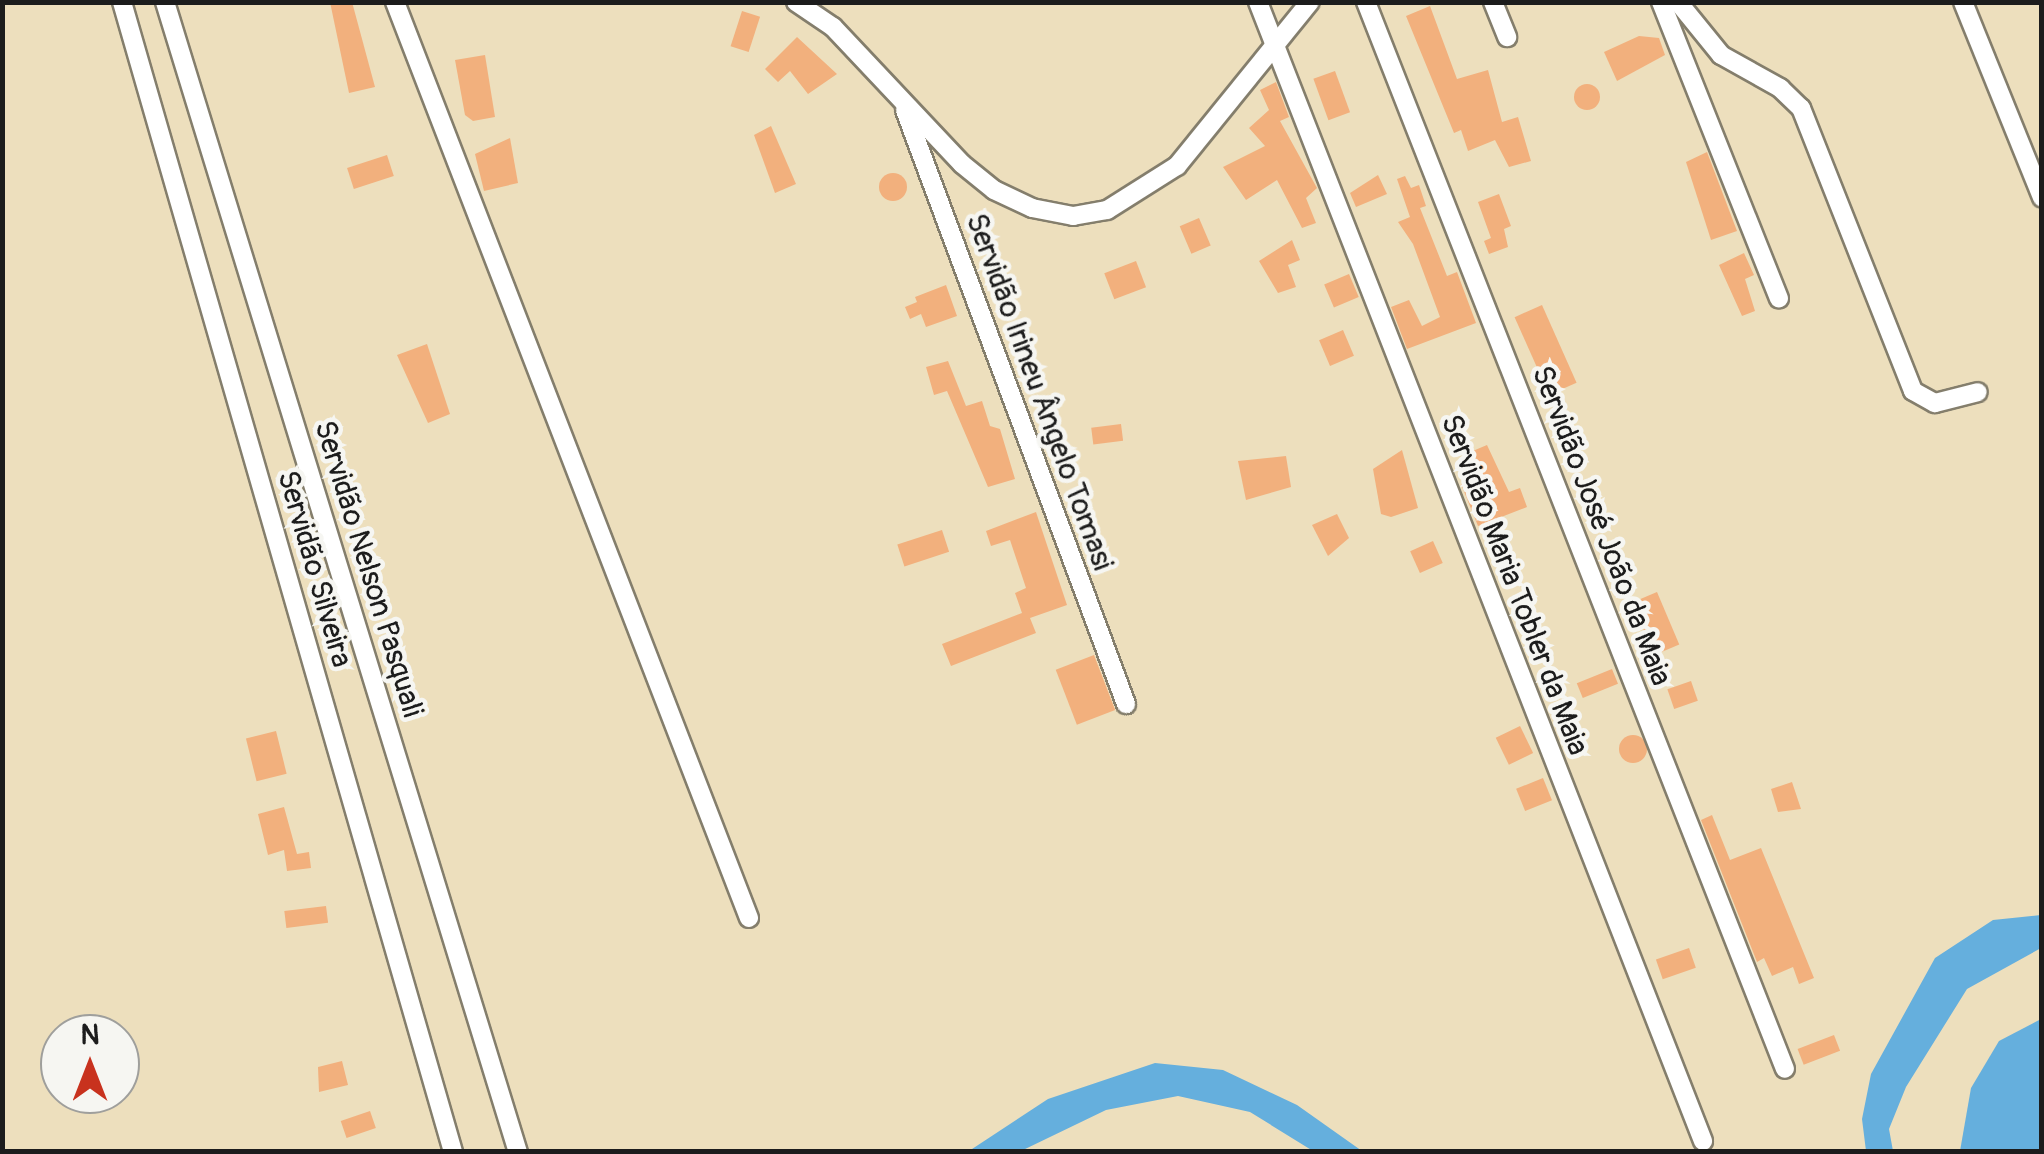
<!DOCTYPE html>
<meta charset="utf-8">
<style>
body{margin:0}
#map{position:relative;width:2044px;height:1154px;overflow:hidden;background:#eddfbd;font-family:Pangolin,sans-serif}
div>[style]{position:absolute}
.water>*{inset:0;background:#65afdd}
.building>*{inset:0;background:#f2b07d;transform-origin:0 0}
.round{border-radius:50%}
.roads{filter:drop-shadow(2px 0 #847e6c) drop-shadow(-2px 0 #847e6c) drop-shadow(0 2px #847e6c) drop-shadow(0 -2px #847e6c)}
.minor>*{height:18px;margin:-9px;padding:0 9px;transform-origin:9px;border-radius:9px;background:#fff}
span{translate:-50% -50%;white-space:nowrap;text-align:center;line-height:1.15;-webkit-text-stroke:9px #f6f6f2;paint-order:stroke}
.street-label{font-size:30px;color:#1c1c1c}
.frame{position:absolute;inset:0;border:5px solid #1c1c1c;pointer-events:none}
.north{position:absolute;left:40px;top:1014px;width:100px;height:100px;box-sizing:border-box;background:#f6f6f2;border:2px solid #9f9f9c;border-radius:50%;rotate:0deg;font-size:28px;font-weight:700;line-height:40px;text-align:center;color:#1c1c1c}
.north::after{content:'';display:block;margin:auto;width:35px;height:45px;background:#c8321e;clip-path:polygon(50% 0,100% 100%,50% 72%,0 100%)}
</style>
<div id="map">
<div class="water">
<i style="clip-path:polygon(2041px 915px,2041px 948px,1967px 989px,1906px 1087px,1889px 1129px,1893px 1151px,1866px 1151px,1862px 1119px,1871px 1074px,1935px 958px,1993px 920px)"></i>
<i style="clip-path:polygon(2041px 1019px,2041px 1151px,1960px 1151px,1971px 1088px,1999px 1041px)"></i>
<i style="clip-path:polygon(1155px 1063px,1223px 1070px,1297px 1105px,1362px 1151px,1313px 1151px,1250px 1112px,1178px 1096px,1106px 1110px,1021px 1151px,969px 1151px,1048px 1099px)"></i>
</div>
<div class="building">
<i style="clip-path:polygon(330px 2px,352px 2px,375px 87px,349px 93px)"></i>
<i style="clip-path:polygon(1430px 6px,1457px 79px,1488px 70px,1502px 122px,1518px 117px,1531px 161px,1509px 167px,1495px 140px,1468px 151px,1461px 130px,1454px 133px,1406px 16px)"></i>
<i style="left:742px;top:11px;width:19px;height:37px;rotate:18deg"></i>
<i style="clip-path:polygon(1639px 36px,1659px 38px,1665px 55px,1617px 81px,1604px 52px)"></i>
<i style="clip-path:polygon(797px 37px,837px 74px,808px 94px,790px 71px,778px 82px,765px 69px)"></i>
<i style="clip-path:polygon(485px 55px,495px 117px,473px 121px,465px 115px,455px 60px)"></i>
<i style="left:1335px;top:71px;width:44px;height:23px;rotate:70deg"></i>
<i style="clip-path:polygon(1276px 82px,1289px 117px,1280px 121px,1317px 188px,1306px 198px,1316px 223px,1302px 228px,1277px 180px,1246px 200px,1223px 167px,1265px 146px,1249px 128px,1269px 110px,1260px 90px)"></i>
<i class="round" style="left:1574px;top:84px;width:26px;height:26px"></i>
<i style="clip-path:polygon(771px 126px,796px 184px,775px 193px,754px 135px)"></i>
<i style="clip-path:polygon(510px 138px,518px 183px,484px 191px,475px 154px)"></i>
<i style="clip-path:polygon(1707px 152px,1737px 231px,1711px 240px,1686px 162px)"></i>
<i style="left:387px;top:155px;width:22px;height:42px;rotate:72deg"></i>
<i class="round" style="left:879px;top:173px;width:28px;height:28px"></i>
<i style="clip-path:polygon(1378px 175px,1387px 194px,1356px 207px,1350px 193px)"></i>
<i style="clip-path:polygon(1405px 176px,1411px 188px,1419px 185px,1426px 206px,1420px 208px,1447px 276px,1457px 272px,1476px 323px,1407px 349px,1391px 307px,1409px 300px,1422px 326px,1440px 317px,1413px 244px,1398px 222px,1410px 217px,1397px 179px)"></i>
<i style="clip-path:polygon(1499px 194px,1511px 226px,1504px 229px,1508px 247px,1489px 254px,1484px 241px,1491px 238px,1478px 202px)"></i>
<i style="left:1199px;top:218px;width:30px;height:21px;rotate:67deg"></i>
<i style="clip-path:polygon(1292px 240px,1300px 260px,1288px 265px,1296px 287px,1278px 293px,1259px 261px)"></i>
<i style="clip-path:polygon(1744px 253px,1754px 275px,1745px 279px,1755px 311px,1742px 316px,1719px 265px)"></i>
<i style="left:1136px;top:261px;width:28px;height:34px;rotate:69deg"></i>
<i style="left:1349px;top:274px;width:25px;height:27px;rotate:67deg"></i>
<i style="clip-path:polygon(946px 285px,957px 316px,926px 327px,921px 314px,910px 319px,905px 307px,917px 302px,915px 297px)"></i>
<i style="left:1542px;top:305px;width:85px;height:30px;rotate:66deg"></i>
<i style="left:1343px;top:330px;width:28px;height:26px;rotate:67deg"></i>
<i style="clip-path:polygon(427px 344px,450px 414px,428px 423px,397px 355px)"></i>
<i style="clip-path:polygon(948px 361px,966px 406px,982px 401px,990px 426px,1000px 429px,1015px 479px,988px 487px,947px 391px,934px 395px,926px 367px)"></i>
<i style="left:1121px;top:424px;width:17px;height:30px;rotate:83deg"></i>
<i style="clip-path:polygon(1487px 445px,1509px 492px,1520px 488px,1527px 507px,1478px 526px,1461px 484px,1478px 477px,1468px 453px)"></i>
<i style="clip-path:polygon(1402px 450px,1418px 508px,1391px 517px,1381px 514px,1373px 469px)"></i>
<i style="clip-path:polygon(1286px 456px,1291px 487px,1246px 500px,1238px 461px)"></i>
<i style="clip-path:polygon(1036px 512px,1067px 605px,1030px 618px,1036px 633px,951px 666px,942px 644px,1022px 613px,1015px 593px,1026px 588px,1010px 540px,991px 546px,986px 531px)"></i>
<i style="clip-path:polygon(1337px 514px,1349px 538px,1328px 556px,1312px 525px)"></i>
<i style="left:942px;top:530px;width:23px;height:47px;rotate:72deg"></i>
<i style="left:1433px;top:541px;width:24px;height:25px;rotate:66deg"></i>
<i style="left:1657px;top:592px;width:57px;height:27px;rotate:67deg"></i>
<i style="left:1094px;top:655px;width:59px;height:41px;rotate:69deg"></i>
<i style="left:1612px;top:669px;width:16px;height:38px;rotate:68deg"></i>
<i style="left:1691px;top:681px;width:21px;height:25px;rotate:71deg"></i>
<i style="left:1520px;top:726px;width:30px;height:27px;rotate:64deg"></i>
<i style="left:276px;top:731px;width:44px;height:31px;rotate:76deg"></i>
<i class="round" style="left:1619px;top:735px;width:28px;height:28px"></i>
<i style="left:1543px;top:778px;width:24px;height:29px;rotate:68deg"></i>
<i style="clip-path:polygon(1792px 782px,1801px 809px,1778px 812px,1771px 789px)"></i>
<i style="clip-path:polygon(284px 807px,297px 854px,309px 852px,311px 868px,287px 871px,284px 850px,268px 855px,258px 814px)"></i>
<i style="clip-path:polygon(1712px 815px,1730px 860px,1761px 848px,1814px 978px,1799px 984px,1793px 967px,1772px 976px,1764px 958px,1757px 962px,1701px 820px)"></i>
<i style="left:326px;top:906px;width:17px;height:42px;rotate:83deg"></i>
<i style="left:1689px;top:948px;width:21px;height:35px;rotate:71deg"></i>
<i style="left:1834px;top:1035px;width:17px;height:39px;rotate:69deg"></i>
<i style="clip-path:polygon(342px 1061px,348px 1085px,319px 1092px,318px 1067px)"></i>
<i style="left:370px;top:1111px;width:18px;height:31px;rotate:71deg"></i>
</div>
<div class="roads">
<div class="minor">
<i style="left:122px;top:2px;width:1197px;rotate:73.94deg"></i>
<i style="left:165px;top:2px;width:1203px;rotate:72.94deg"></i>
<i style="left:395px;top:2px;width:982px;rotate:68.87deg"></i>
<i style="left:796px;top:2px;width:45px;rotate:34deg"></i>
<i style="left:833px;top:27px;width:188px;rotate:46.7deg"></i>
<i style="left:962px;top:164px;width:41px;rotate:39.1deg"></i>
<i style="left:994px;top:190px;width:42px;rotate:25.3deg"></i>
<i style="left:1032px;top:208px;width:42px;rotate:11deg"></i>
<i style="left:1073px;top:216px;width:35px;rotate:-10deg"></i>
<i style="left:1107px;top:210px;width:83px;rotate:-32.2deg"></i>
<i style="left:1177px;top:166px;width:211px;rotate:-51deg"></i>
<i style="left:1258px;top:2px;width:1223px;rotate:68.66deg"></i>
<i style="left:1366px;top:2px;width:1146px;rotate:68.56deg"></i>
<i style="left:1493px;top:2px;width:38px;rotate:68deg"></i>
<i style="left:1661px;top:2px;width:319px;rotate:68.3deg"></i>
<i style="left:1678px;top:2px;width:68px;rotate:50.9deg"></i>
<i style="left:1721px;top:55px;width:68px;rotate:29.2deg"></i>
<i style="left:1780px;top:88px;width:29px;rotate:44deg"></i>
<i style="left:1801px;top:108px;width:304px;rotate:68.4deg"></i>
<i style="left:1913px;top:391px;width:25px;rotate:29deg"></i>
<i style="left:1935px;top:403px;width:44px;rotate:-14.3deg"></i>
<i style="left:1963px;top:2px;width:211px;rotate:68deg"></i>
<i style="left:905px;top:110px;width:634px;rotate:69.59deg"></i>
</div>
</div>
<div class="street-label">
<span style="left:1039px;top:392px;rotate:70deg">Servidão Irineu Ângelo Tomasi</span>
<span style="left:1601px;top:526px;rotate:69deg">Servidão José João da Maia</span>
<span style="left:314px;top:569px;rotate:74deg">Servidão Silveira</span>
<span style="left:368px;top:569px;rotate:73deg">Servidão Nelson Pasquali</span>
<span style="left:1514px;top:585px;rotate:69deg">Servidão Maria Tobler da Maia</span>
</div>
<div class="frame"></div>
<div class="north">N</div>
</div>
